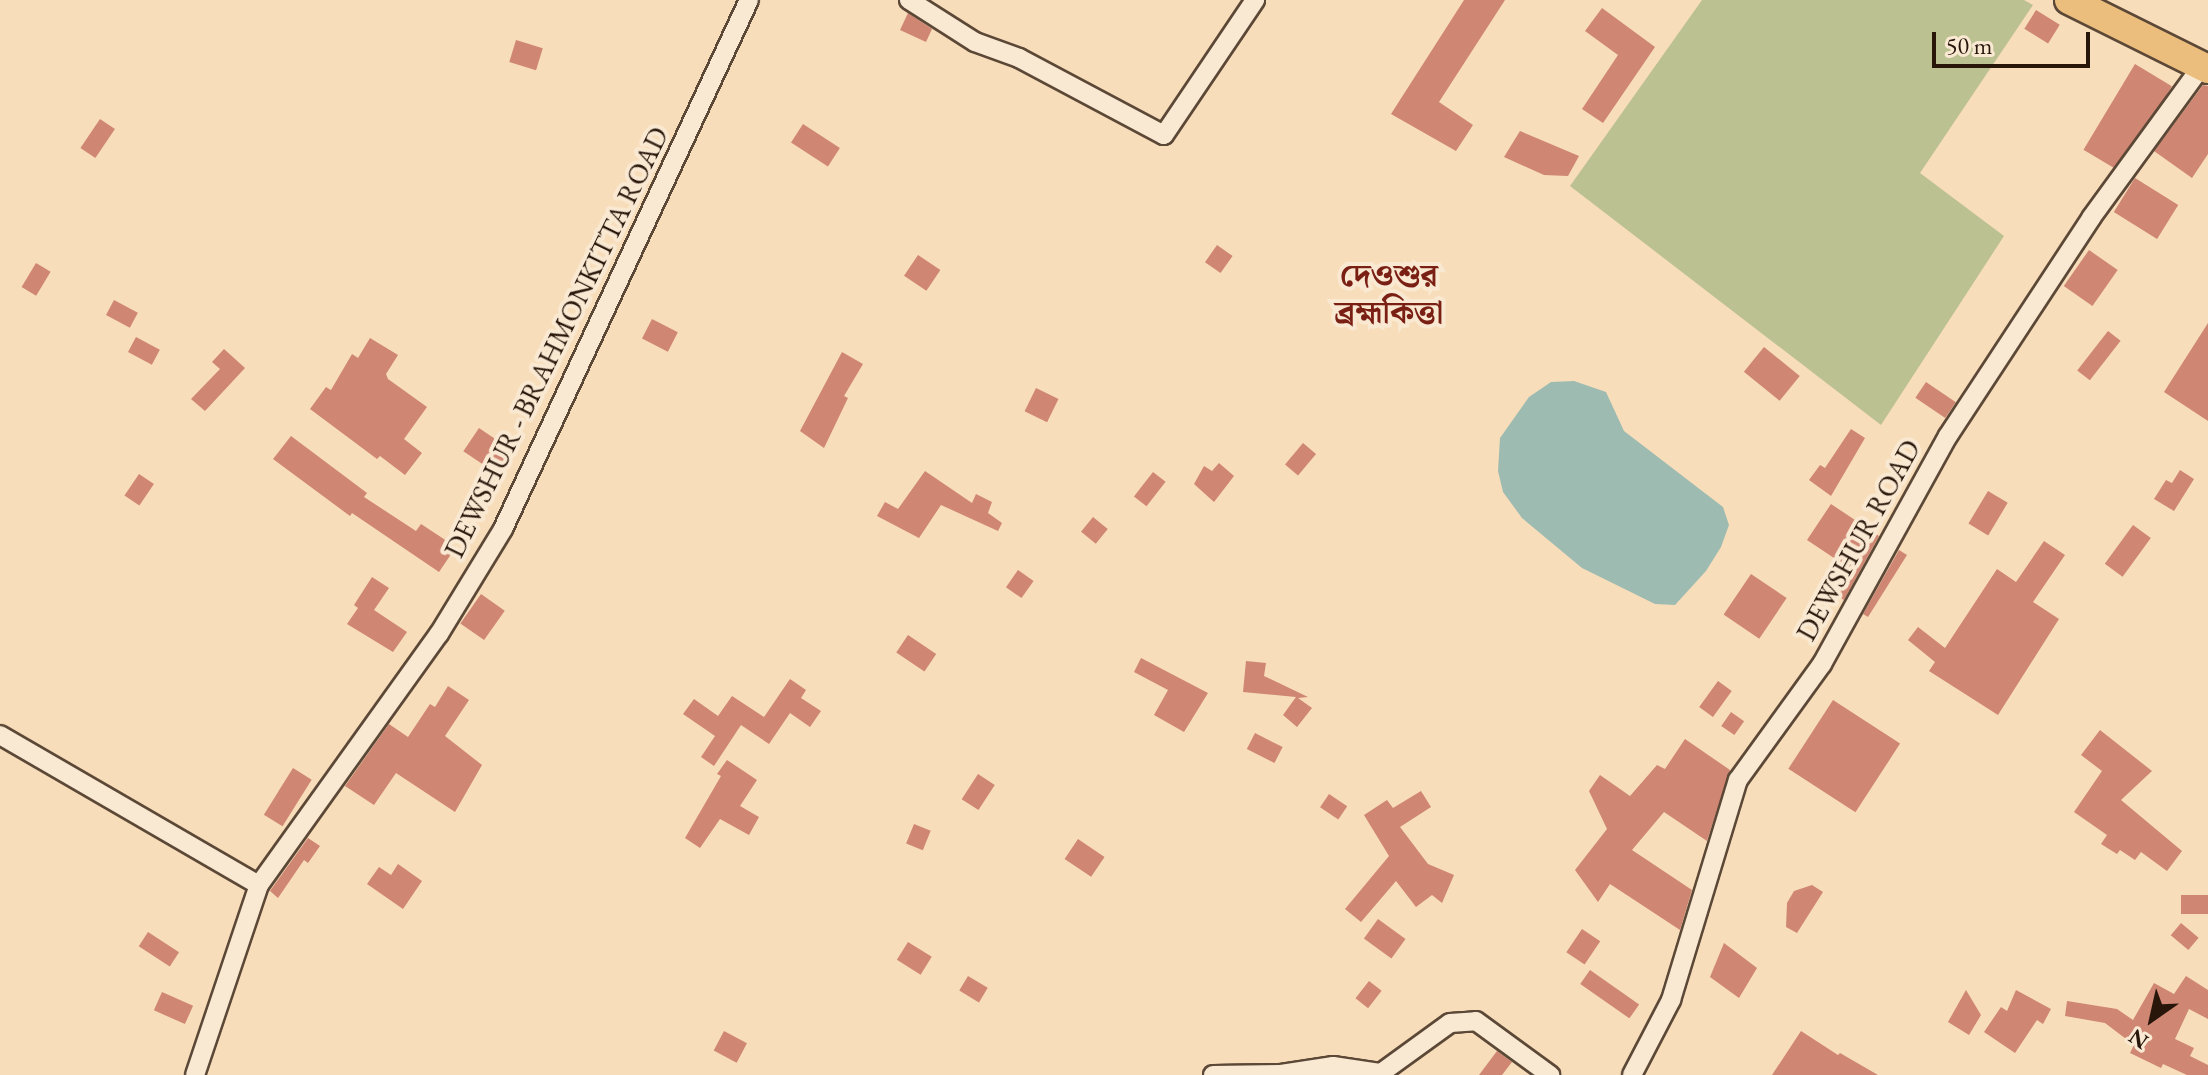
<!DOCTYPE html>
<meta charset="utf-8">
<style>
body{margin:0}
#map{position:relative;width:2208px;height:1075px;overflow:hidden;background:#f8ddba;font-family:"EB Garamond","Noto Serif Bengali",serif}
div>[style]{position:absolute}
.green>*{inset:0;background:#bcc191}
.water>*{inset:0;background:#9dbbb1}
.building>*{inset:0;background:#cf8672;transform-origin:0 0}
.roads{filter:drop-shadow(2px 0 #5c4837) drop-shadow(-2px 0 #5c4837) drop-shadow(0 2px #5c4837) drop-shadow(0 -2px #5c4837)}
.street>*{height:18px;margin:-9px;padding:0 9px;transform-origin:9px;border-radius:9px;background:#fae9d2}
.primary>*{height:28px;margin:-14px;padding:0 14px;transform-origin:14px;border-radius:14px;background:#ecbe7d}
span{translate:-50% -50%;white-space:nowrap;text-align:center;line-height:1.15;-webkit-text-stroke:8px #fae9d2;paint-order:stroke}
.street-label{font-size:28px;color:#28160b}
.quarter-label{font-size:32px;color:#7a1f14;font-weight:700}
.north{position:absolute;left:2112px;top:979px;width:80px;height:80px;-webkit-text-stroke:6px #fae9d2;paint-order:stroke;rotate:214deg;font-size:22px;font-weight:700;line-height:32px;text-align:center;color:#28160b}
.north::after{content:'';display:block;margin:auto;width:28px;height:36px;background:#28160b;clip-path:polygon(50% 0,100% 100%,50% 72%,0 100%)}
.scale{position:absolute;left:1932px;top:32px;width:158px;height:36px;box-sizing:border-box;border:4px solid #28160b;border-top:0;padding-left:10px;font-size:24px;line-height:28px;white-space:nowrap;color:#28160b;-webkit-text-stroke:6px #fae9d2;paint-order:stroke}
</style>
<div id="map">
<div class="green">
<i style="clip-path:polygon(1702px 0,2024px 0,2033px 5px,1920px 173px,2004px 236px,1881px 425px,1570px 186px)"></i>
</div>
<div class="water">
<i style="clip-path:polygon(1574px 381px,1606px 392px,1624px 431px,1723px 507px,1729px 525px,1721px 547px,1706px 571px,1675px 605px,1655px 604px,1582px 568px,1522px 518px,1503px 492px,1498px 471px,1500px 438px,1529px 397px,1551px 382px)"></i>
</div>
<div class="building">
<i style="clip-path:polygon(1464px 0,1505px 0,1439px 102px,1473px 125px,1456px 151px,1391px 114px)"></i>
<i style="clip-path:polygon(1602px 8px,1655px 47px,1603px 123px,1582px 109px,1618px 55px,1585px 31px)"></i>
<i style="left:2036px;top:10px;width:28px;height:22px;rotate:32deg"></i>
<i style="clip-path:polygon(908px 13px,932px 29px,926px 42px,900px 30px)"></i>
<i style="left:516px;top:40px;width:28px;height:23px;rotate:17deg"></i>
<i style="left:2135px;top:64px;width:43px;height:100px;rotate:31deg"></i>
<i style="clip-path:polygon(2203px 85px,2208px 86px,2208px 154px,2192px 178px,2154px 151px)"></i>
<i style="left:100px;top:119px;width:18px;height:35px;rotate:34deg"></i>
<i style="left:803px;top:124px;width:44px;height:22px;rotate:33deg"></i>
<i style="clip-path:polygon(1520px 131px,1579px 156px,1568px 176px,1544px 175px,1504px 157px)"></i>
<i style="left:2135px;top:178px;width:51px;height:40px;rotate:32deg"></i>
<i style="left:1217px;top:245px;width:19px;height:21px;rotate:35deg"></i>
<i style="left:2089px;top:250px;width:35px;height:44px;rotate:35deg"></i>
<i style="left:918px;top:255px;width:27px;height:25px;rotate:34deg"></i>
<i style="left:36px;top:263px;width:17px;height:28px;rotate:31deg"></i>
<i style="left:114px;top:300px;width:27px;height:17px;rotate:28deg"></i>
<i style="left:652px;top:319px;width:29px;height:22px;rotate:27deg"></i>
<i style="clip-path:polygon(2208px 323px,2208px 421px,2164px 392px)"></i>
<i style="left:2108px;top:331px;width:16px;height:50px;rotate:38deg"></i>
<i style="left:136px;top:337px;width:27px;height:17px;rotate:28deg"></i>
<i style="clip-path:polygon(370px 338px,398px 355px,386px 374px,388px 379px,427px 407px,404px 439px,422px 453px,405px 475px,380px 456px,377px 459px,310px 409px,326px 387px,331px 390px,352px 354px,358px 358px)"></i>
<i style="left:1764px;top:347px;width:46px;height:32px;rotate:39deg"></i>
<i style="clip-path:polygon(224px 349px,245px 368px,205px 411px,191px 399px,220px 369px,212px 362px)"></i>
<i style="clip-path:polygon(842px 352px,863px 364px,844px 396px,848px 398px,824px 448px,800px 431px)"></i>
<i style="left:1926px;top:382px;width:36px;height:19px;rotate:34deg"></i>
<i style="left:1036px;top:388px;width:25px;height:26px;rotate:26deg"></i>
<i style="left:479px;top:428px;width:40px;height:28px;rotate:34deg"></i>
<i style="clip-path:polygon(1851px 429px,1865px 438px,1831px 496px,1809px 480px,1820px 465px,1825px 468px)"></i>
<i style="clip-path:polygon(291px 436px,367px 493px,364px 497px,416px 531px,421px 524px,456px 547px,439px 572px,352px 513px,350px 516px,273px 459px)"></i>
<i style="left:1303px;top:443px;width:17px;height:28px;rotate:40deg"></i>
<i style="clip-path:polygon(1219px 463px,1234px 476px,1214px 502px,1194px 484px,1204px 466px,1212px 471px)"></i>
<i style="clip-path:polygon(2180px 470px,2194px 479px,2174px 511px,2154px 499px,2166px 480px,2172px 483px)"></i>
<i style="clip-path:polygon(925px 471px,972px 503px,976px 494px,992px 502px,988px 513px,1002px 523px,998px 531px,941px 505px,919px 538px,877px 516px,885px 502px,898px 509px)"></i>
<i style="left:1153px;top:472px;width:16px;height:31px;rotate:38deg"></i>
<i style="left:139px;top:474px;width:18px;height:26px;rotate:34deg"></i>
<i style="left:1988px;top:491px;width:23px;height:38px;rotate:31deg"></i>
<i style="clip-path:polygon(1831px 504px,1879px 536px,1844px 600px,1835px 594px,1852px 570px,1807px 540px)"></i>
<i style="left:1093px;top:517px;width:19px;height:19px;rotate:39deg"></i>
<i style="left:2133px;top:525px;width:22px;height:48px;rotate:36deg"></i>
<i style="clip-path:polygon(2044px 541px,2065px 555px,2033px 602px,2059px 619px,1998px 715px,1929px 671px,1935px 662px,1908px 640px,1918px 627px,1945px 648px,1997px 569px,2016px 582px)"></i>
<i style="clip-path:polygon(1899px 550px,1907px 555px,1868px 617px,1863px 614px)"></i>
<i style="left:1018px;top:570px;width:19px;height:21px;rotate:35deg"></i>
<i style="left:1751px;top:574px;width:43px;height:49px;rotate:34deg"></i>
<i style="clip-path:polygon(372px 577px,389px 588px,374px 610px,407px 632px,393px 652px,347px 624px,358px 608px,354px 605px)"></i>
<i style="left:481px;top:594px;width:29px;height:36px;rotate:35deg"></i>
<i style="left:908px;top:635px;width:34px;height:21px;rotate:34deg"></i>
<i style="clip-path:polygon(1141px 658px,1208px 693px,1184px 732px,1154px 715px,1168px 690px,1134px 672px)"></i>
<i style="clip-path:polygon(1246px 661px,1266px 663px,1264px 676px,1308px 697px,1298px 698px,1312px 708px,1297px 727px,1283px 715px,1296px 697px,1243px 692px)"></i>
<i style="clip-path:polygon(790px 679px,806px 690px,801px 698px,821px 711px,810px 727px,790px 713px,769px 744px,741px 725px,714px 766px,701px 757px,715px 736px,683px 714px,694px 699px,718px 716px,732px 696px,764px 717px)"></i>
<i style="left:1718px;top:681px;width:17px;height:32px;rotate:36deg"></i>
<i style="clip-path:polygon(448px 686px,469px 700px,445px 736px,482px 765px,455px 812px,396px 773px,374px 805px,345px 786px,389px 724px,408px 737px,430px 704px,435px 707px)"></i>
<i style="left:1833px;top:700px;width:80px;height:82px;rotate:33deg"></i>
<i style="left:1731px;top:712px;width:16px;height:17px;rotate:35deg"></i>
<i style="clip-path:polygon(2100px 730px,2152px 771px,2121px 800px,2182px 851px,2167px 871px,2141px 852px,2135px 860px,2120px 850px,2117px 854px,2101px 844px,2107px 835px,2074px 812px,2102px 771px,2081px 755px)"></i>
<i style="left:1255px;top:733px;width:31px;height:18px;rotate:27deg"></i>
<i style="clip-path:polygon(1685px 739px,1730px 770px,1707px 841px,1664px 812px,1632px 850px,1692px 890px,1680px 930px,1610px 884px,1598px 902px,1575px 870px,1607px 829px,1589px 791px,1600px 775px,1630px 796px,1657px 765px,1665px 769px)"></i>
<i style="clip-path:polygon(727px 760px,757px 780px,740px 806px,759px 817px,749px 835px,720px 819px,700px 848px,685px 838px,721px 776px,717px 774px)"></i>
<i style="left:293px;top:768px;width:22px;height:55px;rotate:32deg"></i>
<i style="left:978px;top:774px;width:20px;height:30px;rotate:33deg"></i>
<i style="clip-path:polygon(1421px 791px,1431px 807px,1400px 827px,1428px 864px,1454px 875px,1442px 903px,1432px 895px,1416px 907px,1396px 881px,1361px 922px,1345px 909px,1389px 856px,1364px 815px,1387px 800px,1393px 808px)"></i>
<i style="left:1329px;top:794px;width:22px;height:16px;rotate:34deg"></i>
<i style="left:914px;top:824px;width:18px;height:21px;rotate:22deg"></i>
<i style="clip-path:polygon(308px 838px,320px 846px,308px 863px,304px 860px,278px 898px,270px 891px)"></i>
<i style="left:1078px;top:839px;width:32px;height:24px;rotate:34deg"></i>
<i style="clip-path:polygon(398px 864px,422px 881px,403px 909px,367px 884px,379px 867px,391px 875px)"></i>
<i style="clip-path:polygon(1812px 885px,1823px 892px,1797px 933px,1786px 927px,1787px 903px,1794px 891px)"></i>
<i style="left:2208px;top:895px;width:19px;height:27px;rotate:90deg"></i>
<i style="left:1378px;top:919px;width:34px;height:24px;rotate:36deg"></i>
<i style="left:2181px;top:923px;width:23px;height:16px;rotate:40deg"></i>
<i style="left:1582px;top:929px;width:22px;height:28px;rotate:34deg"></i>
<i style="left:148px;top:932px;width:37px;height:17px;rotate:33deg"></i>
<i style="left:908px;top:942px;width:28px;height:21px;rotate:32deg"></i>
<i style="clip-path:polygon(1724px 943px,1757px 968px,1739px 998px,1710px 977px)"></i>
<i style="left:1590px;top:970px;width:60px;height:17px;rotate:35deg"></i>
<i style="left:968px;top:976px;width:23px;height:17px;rotate:31deg"></i>
<i style="clip-path:polygon(2186px 976px,2208px 990px,2208px 1019px,2189px 1009px,2175px 1039px,2194px 1048px,2190px 1056px,2208px 1065px,2208px 1075px,2187px 1075px,2163px 1064px,2161px 1068px,2130px 1053px,2134px 1045px,2105px 1023px,2065px 1016px,2067px 1001px,2117px 1009px,2133px 1020px,2154px 983px,2174px 994px)"></i>
<i style="left:1369px;top:981px;width:16px;height:22px;rotate:38deg"></i>
<i style="clip-path:polygon(1966px 990px,1981px 1015px,1969px 1035px,1948px 1022px)"></i>
<i style="clip-path:polygon(2016px 990px,2051px 1009px,2043px 1024px,2037px 1020px,2015px 1053px,1984px 1032px,2001px 1007px,2007px 1011px)"></i>
<i style="left:162px;top:992px;width:34px;height:20px;rotate:24deg"></i>
<i style="left:724px;top:1031px;width:26px;height:22px;rotate:28deg"></i>
<i style="clip-path:polygon(1801px 1031px,1838px 1055px,1840px 1053px,1878px 1075px,1772px 1075px)"></i>
<i style="clip-path:polygon(1497px 1051px,1512px 1062px,1502px 1075px,1479px 1075px)"></i>
</div>
<div class="roads">
<div class="street">
<i style="left:909px;top:0;width:78px;rotate:32.5deg"></i>
<i style="left:975px;top:42px;width:47px;rotate:20deg"></i>
<i style="left:1019px;top:58px;width:164px;rotate:28deg"></i>
<i style="left:1164px;top:135px;width:163px;rotate:-56deg"></i>
<i style="left:0;top:735px;width:299px;rotate:30.1deg"></i>
<i style="left:195px;top:1075px;width:200px;rotate:-71.4deg"></i>
<i style="left:259px;top:885px;width:309px;rotate:-54.4deg"></i>
<i style="left:439px;top:634px;width:123px;rotate:-58.6deg"></i>
<i style="left:503px;top:529px;width:583px;rotate:-65.06deg"></i>
<i style="left:1213px;top:1075px;width:68px;rotate:-0.8deg"></i>
<i style="left:1281px;top:1074px;width:53px;rotate:-8.7deg"></i>
<i style="left:1333px;top:1066px;width:49px;rotate:8.3deg"></i>
<i style="left:1381px;top:1073px;width:85px;rotate:-35.9deg"></i>
<i style="left:1450px;top:1023px;width:26px;rotate:-4deg"></i>
<i style="left:1476px;top:1021px;width:92px;rotate:36.1deg"></i>
<i style="left:1632px;top:1075px;width:85px;rotate:-62.5deg"></i>
<i style="left:1671px;top:1000px;width:230px;rotate:-73.1deg"></i>
<i style="left:1738px;top:780px;width:143px;rotate:-54.1deg"></i>
<i style="left:1822px;top:664px;width:260px;rotate:-61.1deg"></i>
<i style="left:1948px;top:436px;width:261px;rotate:-56.7deg"></i>
<i style="left:2091px;top:218px;width:188px;rotate:-53.9deg"></i>
</div>
<div class="primary">
<i style="left:2069px;top:0;width:155px;rotate:26.4deg"></i>
</div>
</div>
<div class="street-label">
<span style="left:556px;top:342px;rotate:-64deg">DEWSHUR - BRAHMONKITTA ROAD</span>
<span style="left:1858px;top:540px;rotate:-61deg">DEWSHUR ROAD</span>
</div>
<div class="quarter-label">
<span style="left:1389px;top:294px">দেওশুর<br>ব্রহ্মকিত্তা</span>
</div>
<div class="north">N</div>
<div class="scale">50 m</div>
</div>
